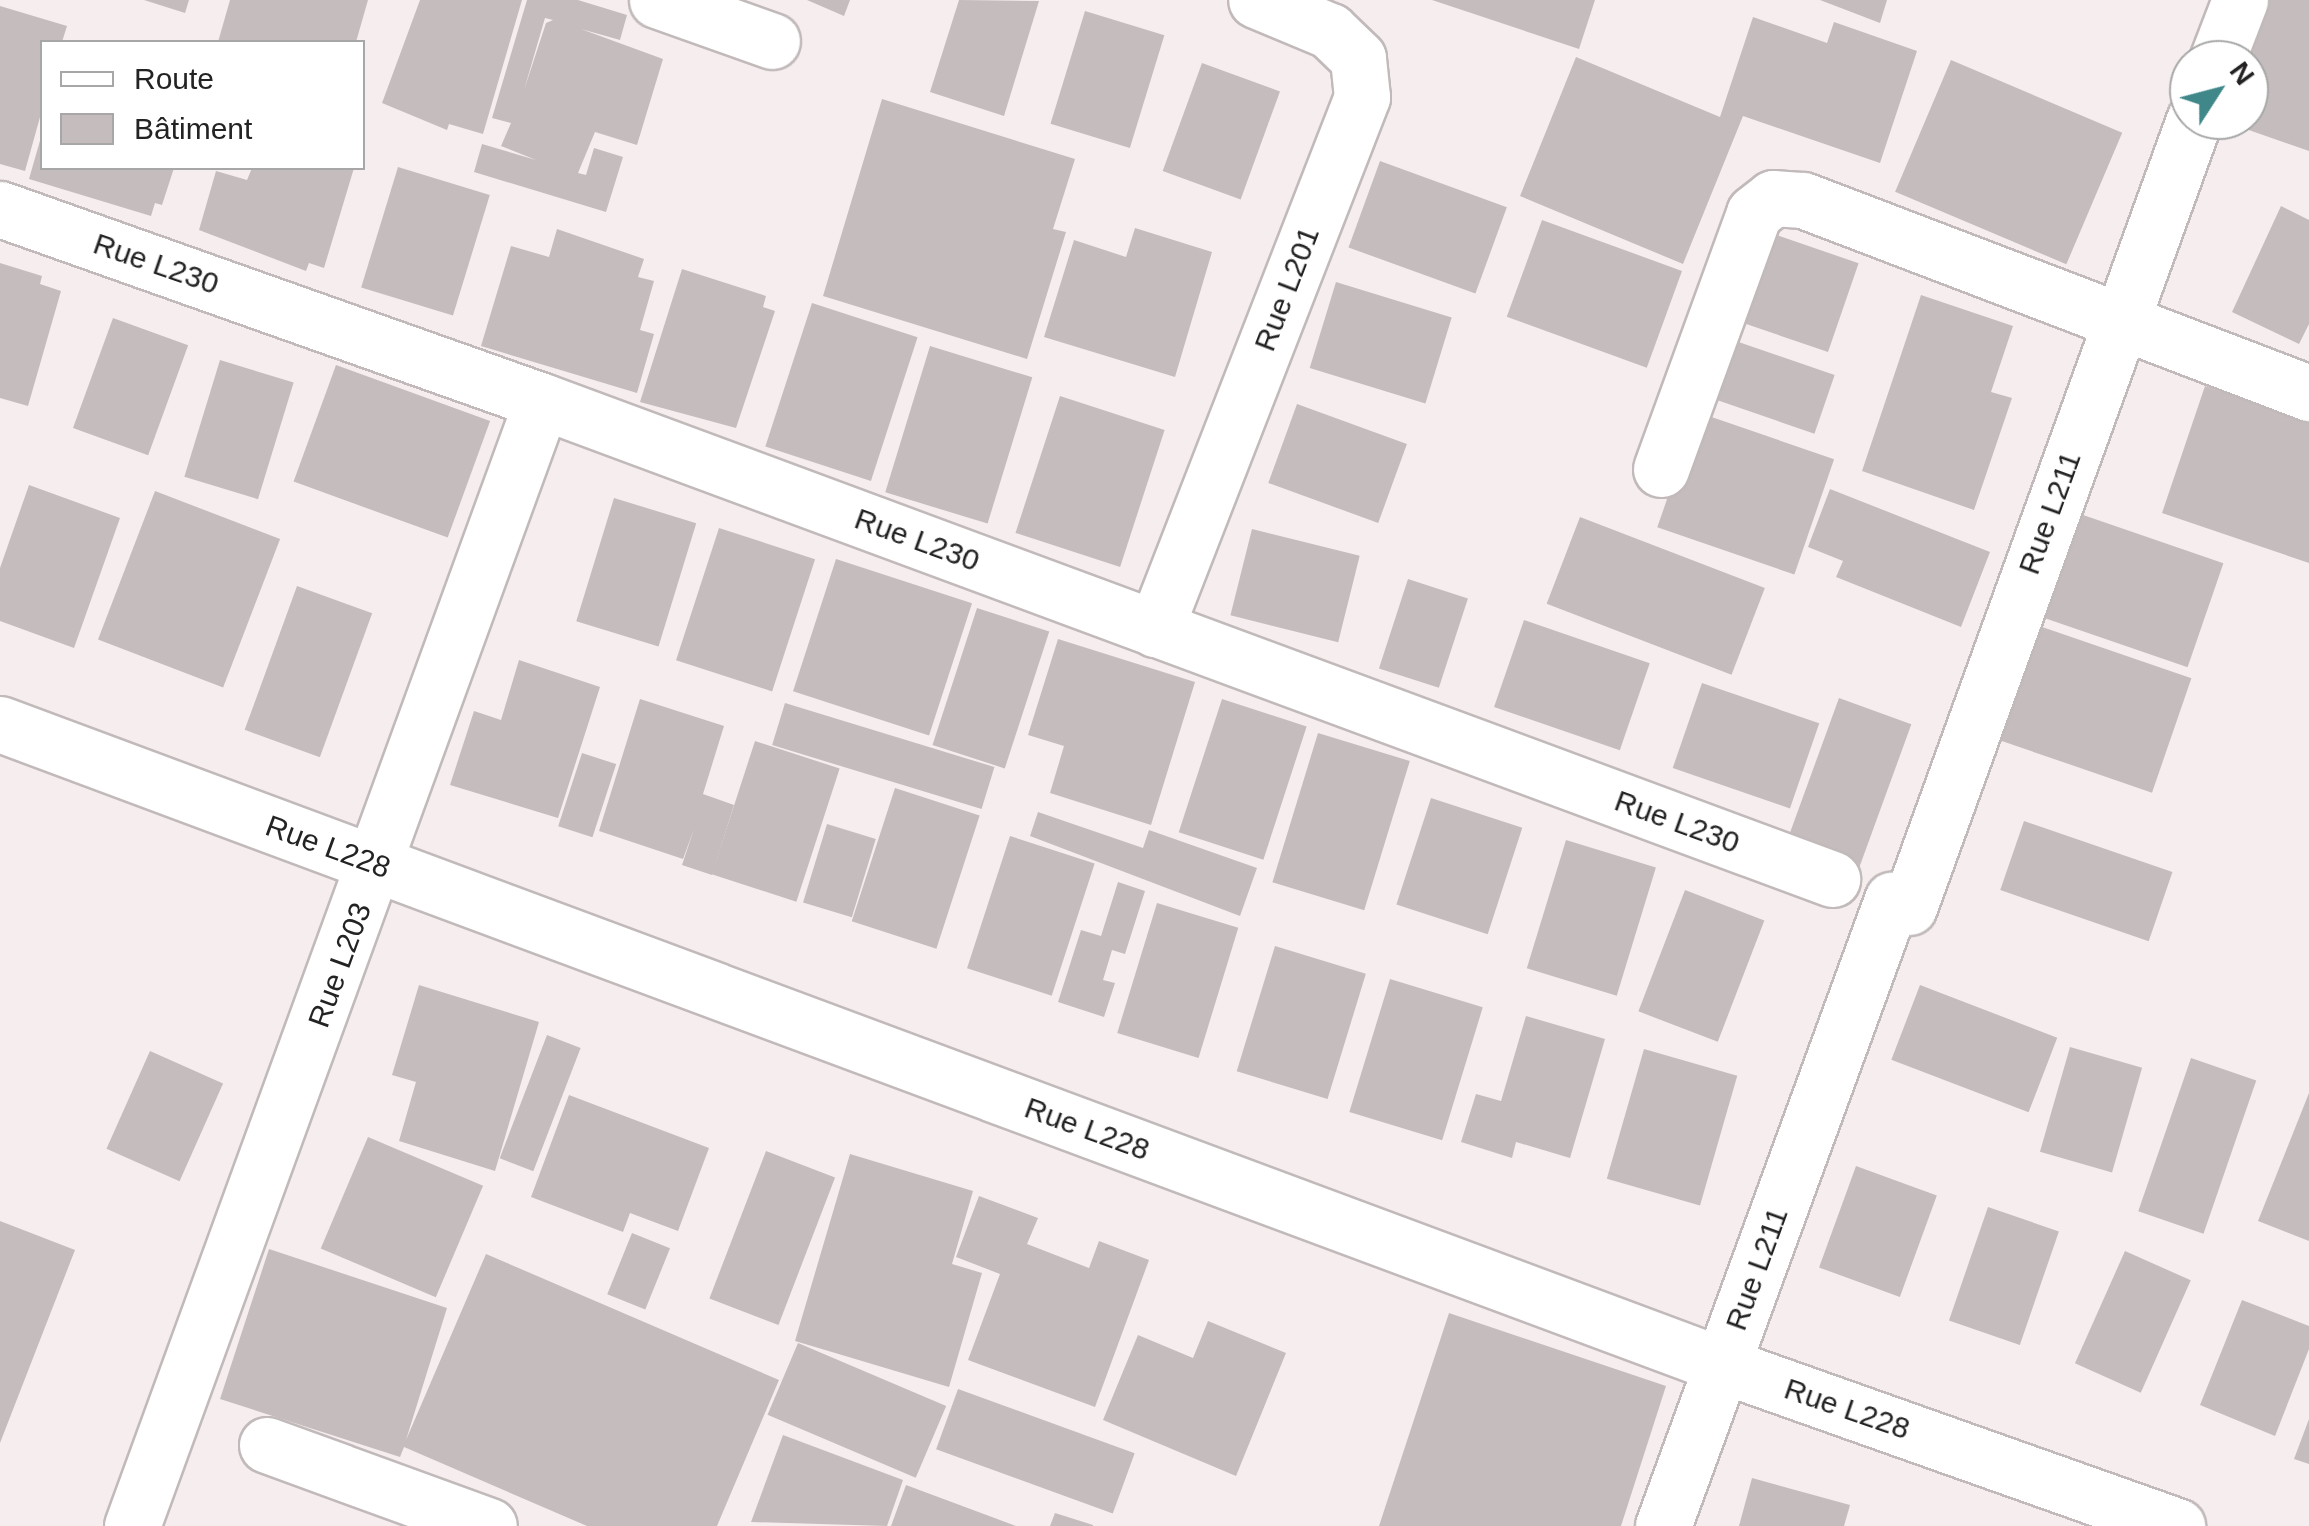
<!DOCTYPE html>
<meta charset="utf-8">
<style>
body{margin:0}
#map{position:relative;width:2309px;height:1526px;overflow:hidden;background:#f6eeee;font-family:Helvetica,sans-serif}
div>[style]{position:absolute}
.building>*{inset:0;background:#c5bdbd;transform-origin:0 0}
.roads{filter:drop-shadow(2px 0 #c2baba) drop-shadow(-2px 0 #c2baba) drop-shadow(0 2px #c2baba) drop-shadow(0 -2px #c2baba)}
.minor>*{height:55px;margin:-27.5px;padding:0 27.5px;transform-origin:27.5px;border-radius:27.5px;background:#fff}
span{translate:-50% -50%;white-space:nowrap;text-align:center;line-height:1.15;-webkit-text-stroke:8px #fff;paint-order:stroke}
.street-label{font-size:30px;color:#242222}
.legend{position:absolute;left:40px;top:40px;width:325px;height:130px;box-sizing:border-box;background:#fff;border:2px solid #a7a7a7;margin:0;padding:12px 18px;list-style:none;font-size:30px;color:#242222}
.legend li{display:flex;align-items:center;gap:20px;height:50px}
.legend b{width:50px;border:2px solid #a7a7a7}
.north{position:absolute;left:2169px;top:40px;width:100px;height:100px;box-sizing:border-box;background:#fff;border:2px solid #a7a7a7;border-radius:50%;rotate:54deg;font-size:28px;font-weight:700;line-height:40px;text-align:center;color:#242222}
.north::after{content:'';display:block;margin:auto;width:35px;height:45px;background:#3f8789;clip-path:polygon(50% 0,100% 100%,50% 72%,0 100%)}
</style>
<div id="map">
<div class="building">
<i style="clip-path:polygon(144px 0,189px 0,185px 13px)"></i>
<i style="clip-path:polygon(230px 0,368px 0,356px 42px,218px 42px)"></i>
<i style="clip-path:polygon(420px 0,522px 0,483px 134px,449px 124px,447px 130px,382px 103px)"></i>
<i style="clip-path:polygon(evenodd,527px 0,578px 0,627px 15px,620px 40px,581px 29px,663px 59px,637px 145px,595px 132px,578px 173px,586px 175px,594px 148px,623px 157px,606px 212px,474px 172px,482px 144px,536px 160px,501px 146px,511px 123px,492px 118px,527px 0,545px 18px,553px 20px,546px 23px,524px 90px,545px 18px)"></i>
<i style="clip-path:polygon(807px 0,850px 0,844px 16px)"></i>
<i style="clip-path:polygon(959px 0,1039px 1px,1004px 116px,930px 92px)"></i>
<i style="clip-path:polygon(1432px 0,1595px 0,1579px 49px)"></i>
<i style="clip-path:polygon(1820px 0,1887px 0,1880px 23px)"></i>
<i style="clip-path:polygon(2259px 0,2309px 0,2309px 151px,2223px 121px,2249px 120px,2249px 60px,2238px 60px)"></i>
<i style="clip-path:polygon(0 6px,67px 26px,62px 42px,42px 42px,42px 110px,25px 171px,0 164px)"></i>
<i style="left:1085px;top:11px;width:83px;height:118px;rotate:17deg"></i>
<i style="clip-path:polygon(1753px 17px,1827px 43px,1834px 22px,1917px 51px,1880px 163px,1743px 116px,1683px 264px,1520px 196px,1576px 57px,1720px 117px)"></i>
<i style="left:1951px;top:60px;width:186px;height:143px;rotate:23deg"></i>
<i style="left:1202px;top:63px;width:83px;height:115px;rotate:20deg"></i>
<i style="clip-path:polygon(882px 99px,1075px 159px,1053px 229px,1066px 232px,1027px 359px,823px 296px)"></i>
<i style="clip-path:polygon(41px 137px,42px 168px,174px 168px,162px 205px,155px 203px,151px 216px,29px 179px)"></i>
<i style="left:1380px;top:161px;width:135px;height:92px;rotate:20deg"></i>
<i style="left:398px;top:167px;width:96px;height:126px;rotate:17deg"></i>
<i style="clip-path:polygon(252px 168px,354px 168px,324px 268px,309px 263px,306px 271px,199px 230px,216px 171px,247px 180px)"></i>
<i style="clip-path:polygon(2281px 206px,2309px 220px,2309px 324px,2299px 344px,2232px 312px)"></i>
<i style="left:1542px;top:220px;width:149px;height:103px;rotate:20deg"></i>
<i style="clip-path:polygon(1135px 228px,1212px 252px,1175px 377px,1044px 337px,1074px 240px,1126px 257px)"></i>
<i style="clip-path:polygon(557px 229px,644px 259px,638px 277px,654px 281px,640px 330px,654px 334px,637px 393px,481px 346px,511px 246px,549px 257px)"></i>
<i style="left:1765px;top:231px;width:99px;height:94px;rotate:19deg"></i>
<i style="clip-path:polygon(0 263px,42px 276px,40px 284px,61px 291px,28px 406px,0 398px)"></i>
<i style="clip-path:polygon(682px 269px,766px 296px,763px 307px,775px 311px,736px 428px,640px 402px)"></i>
<i style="left:1336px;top:282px;width:121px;height:90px;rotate:17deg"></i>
<i style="clip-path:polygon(1921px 295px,2013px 326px,1991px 392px,2012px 398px,1974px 510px,1862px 471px)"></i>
<i style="left:812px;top:303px;width:111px;height:151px;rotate:18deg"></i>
<i style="left:113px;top:318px;width:80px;height:117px;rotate:20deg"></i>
<i style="left:1724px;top:337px;width:117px;height:62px;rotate:19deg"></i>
<i style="left:930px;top:346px;width:107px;height:153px;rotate:17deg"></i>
<i style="left:220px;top:360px;width:77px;height:122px;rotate:17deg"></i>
<i style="left:336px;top:365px;width:164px;height:124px;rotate:20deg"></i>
<i style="clip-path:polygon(2205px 386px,2309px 422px,2309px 563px,2162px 513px)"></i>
<i style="left:1060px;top:396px;width:110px;height:144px;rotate:18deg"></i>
<i style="left:1297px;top:404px;width:117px;height:84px;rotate:20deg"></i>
<i style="left:1697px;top:412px;width:145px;height:122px;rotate:19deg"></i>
<i style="clip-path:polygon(29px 485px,120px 518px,74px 648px,0 621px,0 568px)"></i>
<i style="clip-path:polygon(1830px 489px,1990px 552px,1961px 627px,1836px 577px,1843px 561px,1808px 547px)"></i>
<i style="left:155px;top:491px;width:134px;height:159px;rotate:21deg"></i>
<i style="left:614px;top:498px;width:86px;height:129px;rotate:17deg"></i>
<i style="left:2057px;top:506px;width:176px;height:110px;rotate:19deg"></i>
<i style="left:1580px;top:517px;width:198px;height:93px;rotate:21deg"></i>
<i style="left:719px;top:528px;width:101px;height:139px;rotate:18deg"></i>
<i style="left:1252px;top:529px;width:111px;height:89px;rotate:14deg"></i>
<i style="left:836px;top:559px;width:143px;height:139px;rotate:18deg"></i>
<i style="left:1408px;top:579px;width:63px;height:94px;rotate:18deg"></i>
<i style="left:297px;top:586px;width:80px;height:153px;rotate:20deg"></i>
<i style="left:977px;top:608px;width:76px;height:144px;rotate:18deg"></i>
<i style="left:1524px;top:620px;width:133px;height:92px;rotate:19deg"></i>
<i style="left:2025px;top:621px;width:176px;height:121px;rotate:19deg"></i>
<i style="clip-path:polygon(1058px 639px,1195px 682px,1151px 825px,1050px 793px,1064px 746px,1028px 735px)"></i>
<i style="clip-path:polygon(519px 660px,600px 687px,558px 818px,450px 785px,474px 711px,501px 720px)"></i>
<i style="left:1702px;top:683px;width:124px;height:90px;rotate:19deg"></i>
<i style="left:1839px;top:698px;width:77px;height:158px;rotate:20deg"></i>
<i style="clip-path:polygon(640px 699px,724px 726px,703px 794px,734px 805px,712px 875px,682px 865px,694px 829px,683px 859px,599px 831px)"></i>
<i style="left:1222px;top:699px;width:89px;height:140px;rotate:18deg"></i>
<i style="left:785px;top:703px;width:219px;height:44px;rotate:17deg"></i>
<i style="left:1318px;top:733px;width:96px;height:156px;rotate:17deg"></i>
<i style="left:755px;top:741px;width:89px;height:140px;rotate:18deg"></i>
<i style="left:582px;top:753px;width:36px;height:77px;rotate:18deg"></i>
<i style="left:895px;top:788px;width:89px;height:140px;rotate:18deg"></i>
<i style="left:1431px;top:798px;width:96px;height:112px;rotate:18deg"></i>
<i style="clip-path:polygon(1038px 812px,1143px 848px,1149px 830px,1257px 868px,1240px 916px,1030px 836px)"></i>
<i style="left:2024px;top:821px;width:157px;height:73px;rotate:19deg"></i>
<i style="left:827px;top:824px;width:51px;height:82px;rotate:17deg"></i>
<i style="left:1010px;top:836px;width:89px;height:139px;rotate:18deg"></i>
<i style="left:1566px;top:840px;width:94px;height:134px;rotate:17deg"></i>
<i style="clip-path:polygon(1118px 882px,1145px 891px,1125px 954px,1112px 950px,1103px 980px,1115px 983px,1104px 1017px,1058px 1002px,1081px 930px,1101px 936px)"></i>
<i style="left:1685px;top:890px;width:85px;height:130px;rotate:21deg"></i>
<i style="left:1157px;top:903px;width:85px;height:136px;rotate:17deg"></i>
<i style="left:1275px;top:946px;width:95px;height:131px;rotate:17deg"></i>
<i style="left:1390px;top:979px;width:97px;height:139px;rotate:17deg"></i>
<i style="clip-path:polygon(419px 985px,539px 1022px,495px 1171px,399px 1141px,416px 1082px,392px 1075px)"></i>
<i style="left:1920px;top:985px;width:147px;height:80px;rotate:21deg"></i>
<i style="clip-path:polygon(1526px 1016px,1605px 1039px,1570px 1158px,1516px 1142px,1512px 1158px,1461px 1142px,1476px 1094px,1501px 1101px)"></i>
<i style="left:547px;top:1035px;width:36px;height:132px;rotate:21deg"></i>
<i style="left:2070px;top:1047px;width:75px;height:109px;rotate:16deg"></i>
<i style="left:1644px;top:1049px;width:97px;height:135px;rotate:16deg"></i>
<i style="left:150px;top:1051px;width:80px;height:107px;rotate:24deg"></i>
<i style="left:2191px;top:1058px;width:69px;height:162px;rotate:19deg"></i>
<i style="clip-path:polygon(2309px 1093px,2309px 1241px,2258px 1221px)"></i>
<i style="clip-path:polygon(569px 1095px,709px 1148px,678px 1231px,630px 1213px,623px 1232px,531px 1197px)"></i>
<i style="left:368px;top:1137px;width:125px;height:121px;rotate:23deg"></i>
<i style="left:766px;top:1151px;width:74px;height:158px;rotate:21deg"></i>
<i style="clip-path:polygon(850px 1154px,973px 1191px,952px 1264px,982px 1273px,949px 1387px,795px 1341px)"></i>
<i style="left:1856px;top:1166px;width:86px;height:108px;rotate:20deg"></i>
<i style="clip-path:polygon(979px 1196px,1038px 1218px,1027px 1244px,1089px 1268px,1099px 1241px,1149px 1260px,1095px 1407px,968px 1360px,1000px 1274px,956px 1257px)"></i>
<i style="left:1988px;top:1207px;width:75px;height:120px;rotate:19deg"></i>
<i style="clip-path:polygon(0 1221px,75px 1250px,0 1443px)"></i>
<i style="left:632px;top:1233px;width:41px;height:66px;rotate:22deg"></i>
<i style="clip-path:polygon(269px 1249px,447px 1308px,406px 1440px,486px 1254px,779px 1380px,717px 1526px,587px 1526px,404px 1447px,400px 1457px,220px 1399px)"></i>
<i style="left:2125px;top:1251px;width:72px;height:123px;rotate:24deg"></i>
<i style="clip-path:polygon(2242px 1300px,2309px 1326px,2309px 1349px,2275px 1436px,2200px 1405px)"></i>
<i style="clip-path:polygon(1449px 1313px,1666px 1386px,1621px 1526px,1379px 1526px)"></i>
<i style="clip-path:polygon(1208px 1321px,1286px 1353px,1236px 1476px,1103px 1420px,1138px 1335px,1193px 1358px)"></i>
<i style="left:798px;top:1343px;width:161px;height:78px;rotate:23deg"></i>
<i style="left:958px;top:1389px;width:188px;height:64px;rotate:20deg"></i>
<i style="clip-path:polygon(2309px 1419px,2309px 1464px,2294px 1459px)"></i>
<i style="clip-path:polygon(783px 1435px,903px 1480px,887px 1526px,751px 1522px)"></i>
<i style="clip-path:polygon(1752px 1478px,1850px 1505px,1844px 1526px,1739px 1526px)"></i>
<i style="clip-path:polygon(906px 1485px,1016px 1526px,891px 1526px)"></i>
<i style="clip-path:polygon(1055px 1513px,1093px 1525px,1093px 1526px,1050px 1526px)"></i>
</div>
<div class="roads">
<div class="minor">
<i style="left:657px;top:0;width:122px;rotate:19.6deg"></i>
<i style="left:2217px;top:60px;width:64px;rotate:-69deg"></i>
<i style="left:0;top:209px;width:575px;rotate:19.51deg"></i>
<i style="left:542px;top:401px;width:1376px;rotate:20.33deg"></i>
<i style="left:1661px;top:469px;width:272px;rotate:-70deg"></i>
<i style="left:1754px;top:213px;width:24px;rotate:-38deg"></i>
<i style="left:1773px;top:198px;width:30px;rotate:4deg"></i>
<i style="left:1803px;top:200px;width:542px;rotate:20.88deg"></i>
<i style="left:1155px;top:629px;width:571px;rotate:-68.74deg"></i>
<i style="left:1362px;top:97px;width:39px;rotate:-96deg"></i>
<i style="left:1358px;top:58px;width:39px;rotate:-136deg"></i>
<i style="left:1330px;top:31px;width:80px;rotate:-157.3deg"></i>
<i style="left:0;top:724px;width:1837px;rotate:20.42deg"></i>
<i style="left:1722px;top:1365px;width:483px;rotate:19.5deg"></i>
<i style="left:1909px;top:907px;width:837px;rotate:-70.09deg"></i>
<i style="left:267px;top:1445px;width:236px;rotate:20deg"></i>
<i style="left:132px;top:1526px;width:1197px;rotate:-69.98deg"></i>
<i style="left:1663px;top:1526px;width:667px;rotate:-69.91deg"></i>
</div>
</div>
<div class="street-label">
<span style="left:156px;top:264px;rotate:19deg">Rue L230</span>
<span style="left:1287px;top:289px;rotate:-69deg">Rue L201</span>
<span style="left:2050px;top:513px;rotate:-70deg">Rue L211</span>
<span style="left:917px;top:540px;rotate:20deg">Rue L230</span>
<span style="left:1677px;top:822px;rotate:20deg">Rue L230</span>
<span style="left:328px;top:847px;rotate:20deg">Rue L228</span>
<span style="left:340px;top:965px;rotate:-70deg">Rue L203</span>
<span style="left:1087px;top:1129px;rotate:20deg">Rue L228</span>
<span style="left:1757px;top:1269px;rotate:-70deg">Rue L211</span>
<span style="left:1847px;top:1409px;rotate:19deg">Rue L228</span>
</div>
<ul class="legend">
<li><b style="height:12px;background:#fff"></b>Route</li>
<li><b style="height:28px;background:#c5bdbd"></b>Bâtiment</li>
</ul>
<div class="north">N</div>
</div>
